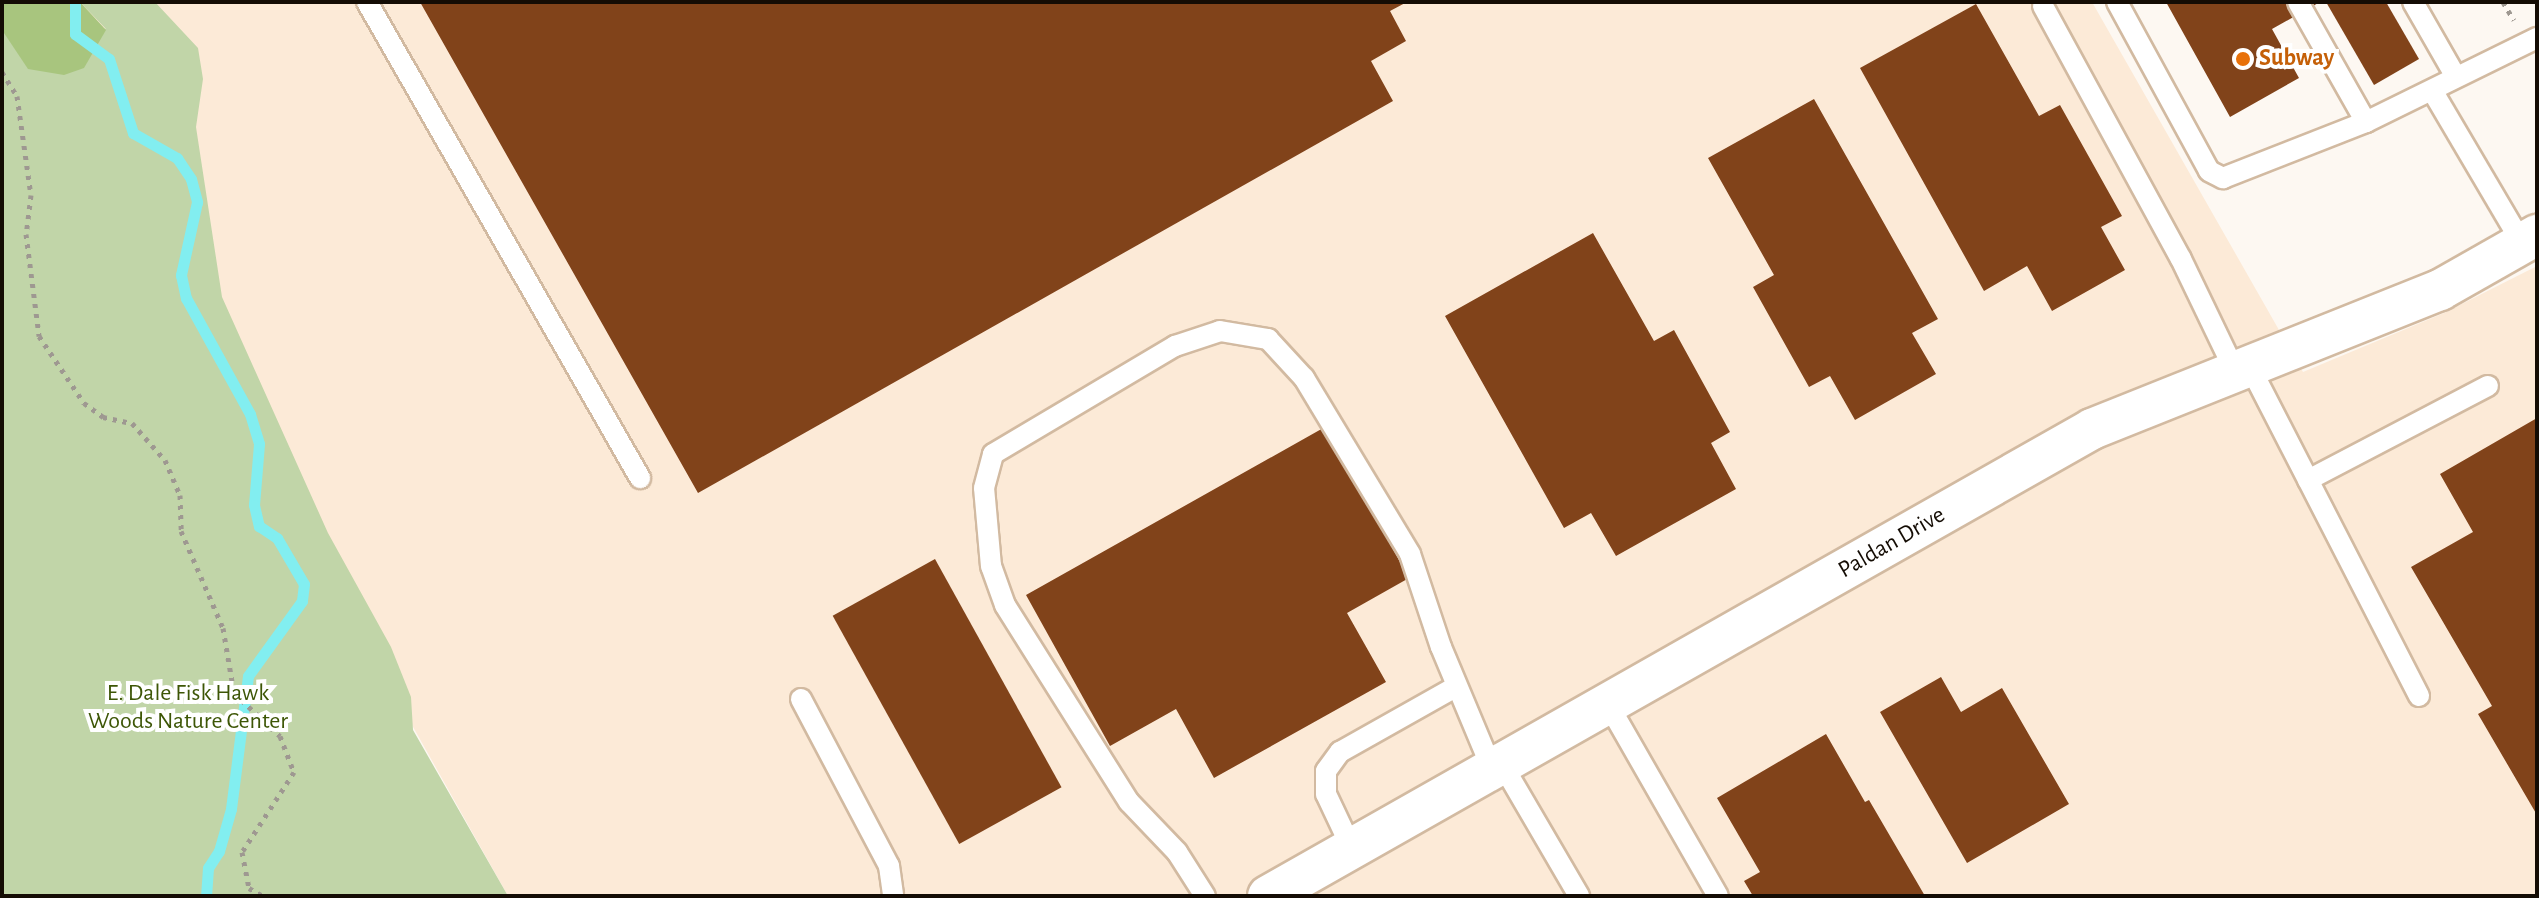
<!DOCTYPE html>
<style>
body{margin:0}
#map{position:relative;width:2539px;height:898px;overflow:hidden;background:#fdf8f2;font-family:"Alegreya Sans",sans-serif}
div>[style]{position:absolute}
.built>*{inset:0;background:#fcead7}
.green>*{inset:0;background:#c1d5a8}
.forest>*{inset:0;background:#a8c57e}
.stream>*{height:11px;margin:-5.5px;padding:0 5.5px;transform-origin:5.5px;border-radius:5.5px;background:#82eef0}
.building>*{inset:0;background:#81431a;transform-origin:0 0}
.path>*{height:5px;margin-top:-2.5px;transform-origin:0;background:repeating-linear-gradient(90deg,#9e9891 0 4px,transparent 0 10px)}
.roads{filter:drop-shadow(2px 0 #d2baa1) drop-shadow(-2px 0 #d2baa1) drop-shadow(0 2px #d2baa1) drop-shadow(0 -2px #d2baa1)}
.lane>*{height:20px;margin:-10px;padding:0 10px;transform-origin:10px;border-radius:10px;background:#fff}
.street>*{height:40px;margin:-20px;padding:0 20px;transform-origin:20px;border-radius:20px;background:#fff}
.dots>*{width:22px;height:22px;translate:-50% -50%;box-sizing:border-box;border:4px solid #fff;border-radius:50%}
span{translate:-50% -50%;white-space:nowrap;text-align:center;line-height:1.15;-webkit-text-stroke:8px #fff;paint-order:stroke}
.food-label{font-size:24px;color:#c56008;font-weight:700}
.left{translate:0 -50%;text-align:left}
.street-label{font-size:24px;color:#140c04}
.park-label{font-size:24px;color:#3d5606}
.frame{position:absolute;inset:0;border:4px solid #140c04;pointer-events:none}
</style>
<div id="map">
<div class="built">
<i style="clip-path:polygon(6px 2px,2092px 2px,2303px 372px,2444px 313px,2537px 266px,2537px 896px,508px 896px)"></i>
</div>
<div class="green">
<i style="clip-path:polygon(2px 2px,106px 29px,80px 2px,155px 2px,198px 48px,203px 79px,196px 127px,222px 297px,328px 533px,391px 647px,411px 697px,413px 730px,508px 896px,2px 896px)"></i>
</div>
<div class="forest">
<i style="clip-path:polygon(2px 2px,80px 2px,106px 30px,84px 68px,64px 75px,28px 69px,2px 30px)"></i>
</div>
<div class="stream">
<i style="left:75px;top:2px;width:32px;rotate:90deg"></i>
<i style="left:75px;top:34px;width:42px;rotate:36.3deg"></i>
<i style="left:109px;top:59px;width:78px;rotate:72deg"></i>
<i style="left:133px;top:133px;width:51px;rotate:29.6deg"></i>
<i style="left:177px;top:158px;width:25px;rotate:56deg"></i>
<i style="left:191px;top:179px;width:24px;rotate:75deg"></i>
<i style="left:197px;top:202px;width:75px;rotate:102.4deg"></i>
<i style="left:181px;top:275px;width:24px;rotate:78deg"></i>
<i style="left:186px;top:298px;width:132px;rotate:61.1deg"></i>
<i style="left:250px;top:414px;width:31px;rotate:73deg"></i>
<i style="left:259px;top:444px;width:61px;rotate:94.7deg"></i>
<i style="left:254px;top:505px;width:22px;rotate:77deg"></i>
<i style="left:259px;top:526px;width:22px;rotate:34deg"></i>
<i style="left:277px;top:538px;width:53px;rotate:59.6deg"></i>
<i style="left:304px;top:584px;width:17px;rotate:97deg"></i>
<i style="left:302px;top:601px;width:92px;rotate:125.8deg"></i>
<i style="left:248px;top:676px;width:134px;rotate:97.3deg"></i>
<i style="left:231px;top:809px;width:44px;rotate:105.9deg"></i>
<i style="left:219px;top:851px;width:20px;rotate:123deg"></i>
<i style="left:208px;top:868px;width:28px;rotate:94deg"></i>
</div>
<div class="building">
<i style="clip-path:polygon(420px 2px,1407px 2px,1390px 11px,1406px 41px,1371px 61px,1393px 101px,698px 493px)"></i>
<i style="clip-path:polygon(2166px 2px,2320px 2px,2272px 29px,2299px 78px,2230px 117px)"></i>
<i style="clip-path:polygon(2326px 2px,2386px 2px,2419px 59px,2374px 85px)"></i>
<i style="clip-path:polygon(1976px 4px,2039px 116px,2060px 105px,2122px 216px,2101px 227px,2125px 270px,2052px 311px,2027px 266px,1984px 291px,1860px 68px)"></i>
<i style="clip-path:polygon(1814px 99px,1938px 319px,1912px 333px,1936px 374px,1855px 420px,1830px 376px,1809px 387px,1753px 287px,1774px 275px,1708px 158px)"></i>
<i style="clip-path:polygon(1593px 233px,1654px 341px,1674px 330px,1730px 432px,1711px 443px,1736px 489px,1616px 556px,1591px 513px,1564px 528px,1445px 316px)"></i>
<i style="clip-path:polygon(2537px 418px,2537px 815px,2478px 714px,2492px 706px,2411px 567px,2473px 532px,2440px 474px)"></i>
<i style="clip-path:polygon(1325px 427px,1409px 578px,1347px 613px,1386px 682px,1214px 778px,1176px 709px,1110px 746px,1026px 595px)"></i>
<i style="left:935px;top:559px;width:261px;height:117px;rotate:61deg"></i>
<i style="clip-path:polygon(1941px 677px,1961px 712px,2002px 688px,2069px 804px,1967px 863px,1880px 712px)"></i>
<i style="clip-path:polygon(1826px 734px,1865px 802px,1869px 800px,1925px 896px,1753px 896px,1744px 881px,1760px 872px,1717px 798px)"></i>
</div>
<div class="path">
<i style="left:2503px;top:2px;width:21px;rotate:59deg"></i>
<i style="left:2px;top:72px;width:28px;rotate:58deg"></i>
<i style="left:17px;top:96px;width:100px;rotate:82deg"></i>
<i style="left:31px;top:195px;width:39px;rotate:97deg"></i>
<i style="left:26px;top:234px;width:103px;rotate:82.7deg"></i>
<i style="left:39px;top:336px;width:81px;rotate:56.1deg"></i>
<i style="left:84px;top:403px;width:24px;rotate:36deg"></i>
<i style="left:103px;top:417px;width:30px;rotate:12deg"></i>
<i style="left:132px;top:423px;width:50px;rotate:48.3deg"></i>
<i style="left:165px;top:460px;width:38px;rotate:67deg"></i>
<i style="left:180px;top:495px;width:36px;rotate:88deg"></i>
<i style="left:181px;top:531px;width:106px;rotate:66.6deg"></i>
<i style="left:223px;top:628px;width:66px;rotate:80.4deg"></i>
<i style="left:234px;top:693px;width:63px;rotate:43.1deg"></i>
<i style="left:280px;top:736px;width:39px;rotate:69deg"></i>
<i style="left:294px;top:772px;width:95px;rotate:123deg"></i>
<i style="left:242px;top:852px;width:37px;rotate:79deg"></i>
<i style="left:249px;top:888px;width:16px;rotate:30deg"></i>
</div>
<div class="roads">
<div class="lane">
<i style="left:367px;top:2px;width:549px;rotate:60.16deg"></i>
<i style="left:2117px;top:2px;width:192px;rotate:61.4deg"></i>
<i style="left:2209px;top:171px;width:16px;rotate:27deg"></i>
<i style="left:2223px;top:178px;width:154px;rotate:-21.4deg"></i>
<i style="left:2366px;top:122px;width:191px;rotate:-26.2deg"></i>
<i style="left:2298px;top:2px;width:138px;rotate:60.5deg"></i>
<i style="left:2413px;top:2px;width:86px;rotate:60.2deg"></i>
<i style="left:2043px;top:6px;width:288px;rotate:61.4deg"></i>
<i style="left:2181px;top:259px;width:124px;rotate:64.3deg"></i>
<i style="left:2433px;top:92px;width:175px;rotate:59.5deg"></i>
<i style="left:2249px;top:365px;width:372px;rotate:62.8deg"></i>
<i style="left:2308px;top:480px;width:203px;rotate:-27.6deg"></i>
<i style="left:801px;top:699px;width:189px;rotate:62.2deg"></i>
<i style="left:889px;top:866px;width:30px;rotate:82deg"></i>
<i style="left:1608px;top:704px;width:221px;rotate:60.2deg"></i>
<i style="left:1502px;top:764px;width:153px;rotate:59.7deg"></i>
<i style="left:1352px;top:849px;width:61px;rotate:-115.3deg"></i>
<i style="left:1326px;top:794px;width:23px;rotate:-90deg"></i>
<i style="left:1326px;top:771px;width:24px;rotate:-54deg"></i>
<i style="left:1340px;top:752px;width:134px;rotate:-29.4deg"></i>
<i style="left:1205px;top:896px;width:52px;rotate:-122.5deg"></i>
<i style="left:1177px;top:852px;width:69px;rotate:-133.8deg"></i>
<i style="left:1129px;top:802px;width:233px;rotate:-122.2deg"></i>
<i style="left:1005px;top:605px;width:41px;rotate:-109.7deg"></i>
<i style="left:991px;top:566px;width:78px;rotate:-95.1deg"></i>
<i style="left:984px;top:488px;width:35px;rotate:-75deg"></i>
<i style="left:993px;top:454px;width:212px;rotate:-30.7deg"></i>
<i style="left:1175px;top:346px;width:47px;rotate:-18.4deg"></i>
<i style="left:1220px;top:331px;width:49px;rotate:9.5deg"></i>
<i style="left:1268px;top:339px;width:53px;rotate:47.3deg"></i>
<i style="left:1304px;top:378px;width:205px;rotate:58.9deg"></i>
<i style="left:1410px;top:554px;width:98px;rotate:71.6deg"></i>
<i style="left:1441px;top:647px;width:132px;rotate:67.3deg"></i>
</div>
<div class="street">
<i style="left:1268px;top:896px;width:947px;rotate:-29.54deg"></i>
<i style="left:2092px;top:429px;width:375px;rotate:-21.8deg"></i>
<i style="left:2440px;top:290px;width:112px;rotate:-29.6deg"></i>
</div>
</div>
<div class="dots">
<i style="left:2243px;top:59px;background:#e8710a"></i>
</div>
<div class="food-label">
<span class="left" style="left:2259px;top:59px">Subway</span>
</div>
<div class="street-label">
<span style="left:1892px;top:543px;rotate:-30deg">Paldan Drive</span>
</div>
<div class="park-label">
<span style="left:188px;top:708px">E. Dale Fisk Hawk<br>Woods Nature Center</span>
</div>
<div class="frame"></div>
</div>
